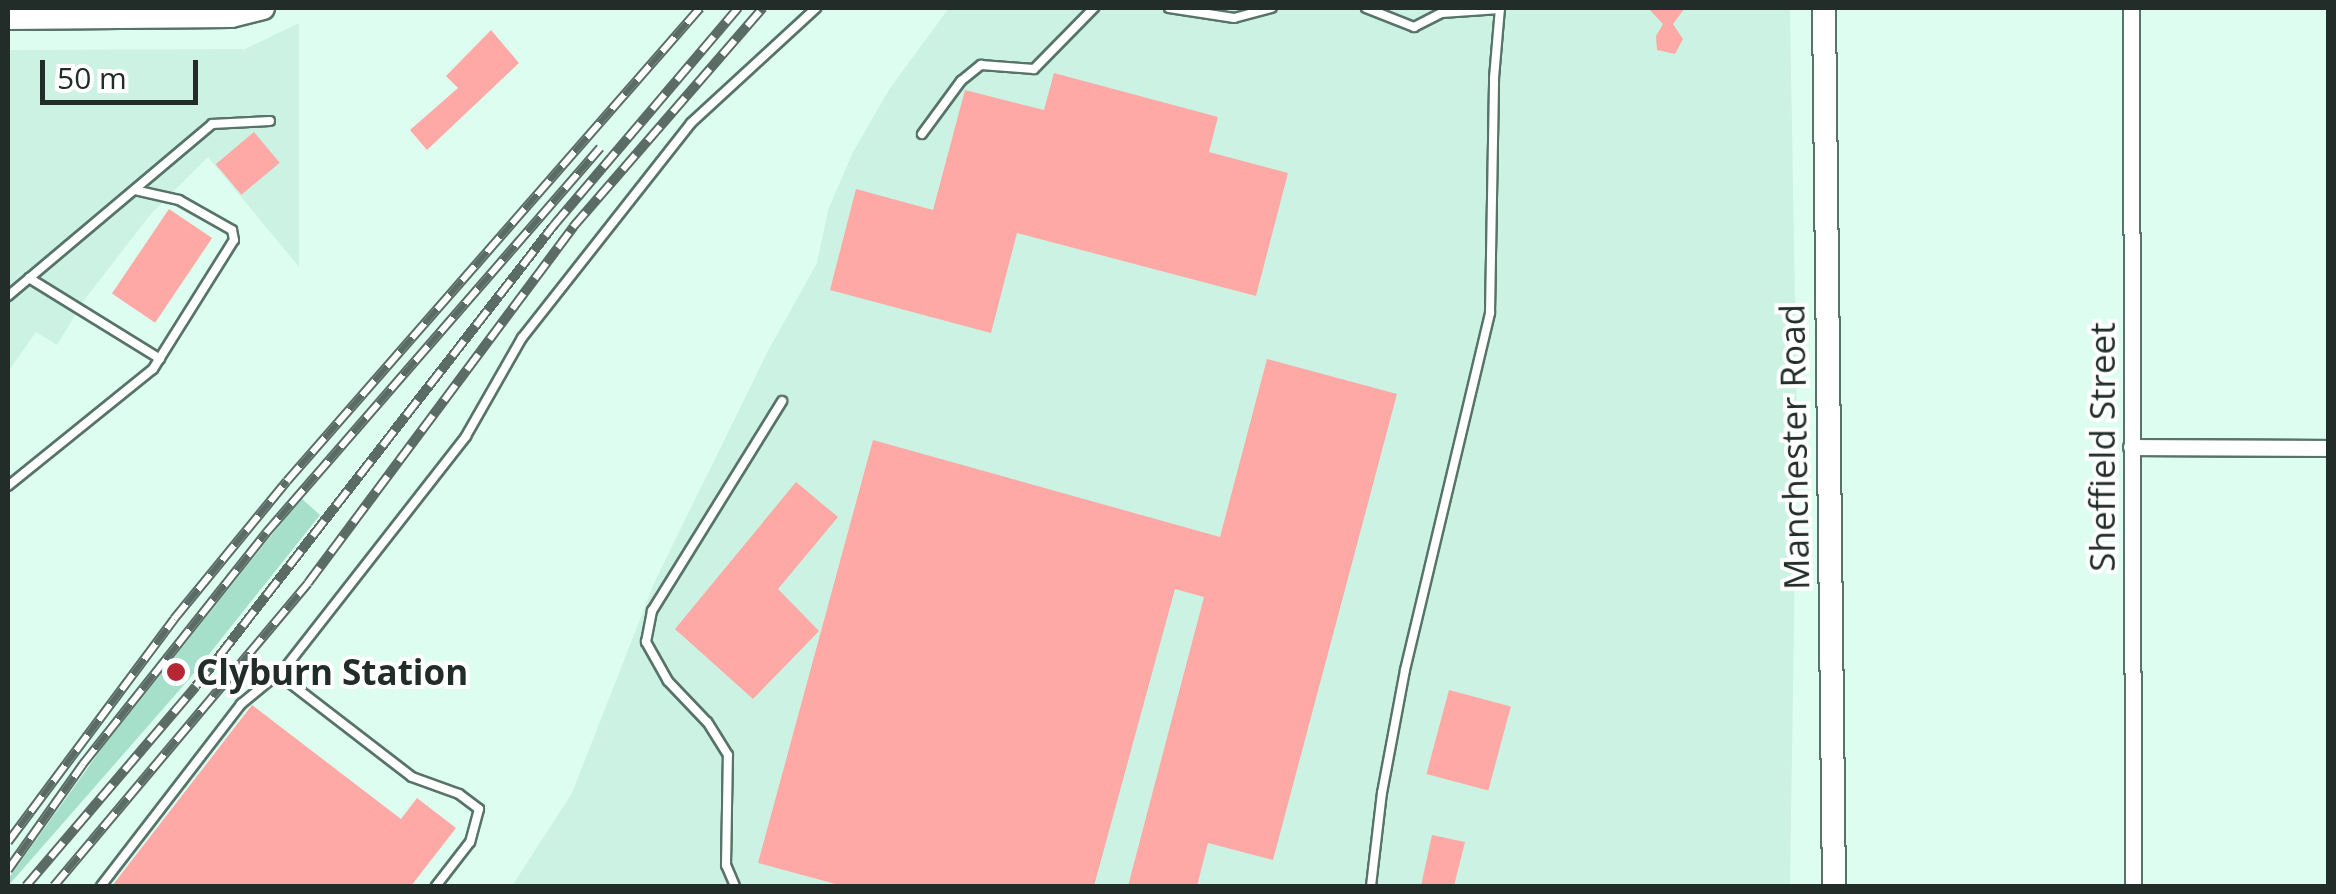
<!DOCTYPE html>
<style>
body{margin:0}
#map{position:relative;width:2336px;height:894px;overflow:hidden;background:#defdf1;font-family:"Open Sans",sans-serif}
div>[style]{position:absolute}
.built>*{inset:0;background:#cbf2e3}
.green>*{inset:0;background:#a6e0ca}
.building>*{inset:0;background:#fea9a5;transform-origin:0 0}
.roads{filter:drop-shadow(2px 0 #587369) drop-shadow(-2px 0 #587369) drop-shadow(0 2px #587369) drop-shadow(0 -2px #587369)}
.lane>*{height:8px;margin:-4px;padding:0 4px;transform-origin:4px;border-radius:4px;background:#fff}
.street>*{height:15px;margin:-7.5px;padding:0 7.5px;transform-origin:7.5px;border-radius:7.5px;background:#fff}
.secondary>*{height:22px;margin:-11px;padding:0 11px;transform-origin:11px;border-radius:11px;background:#fff}
.rail>*{height:10px;margin-top:-5px;transform-origin:0;background:repeating-linear-gradient(90deg,#fff 0 19px,#5b6c66 0 38px);box-sizing:border-box;border-block:2px solid #5b6c66}
.dots>*{width:28px;height:28px;translate:-50% -50%;box-sizing:border-box;border:5px solid #fff;border-radius:50%}
span{translate:-50% -50%;white-space:nowrap;text-align:center;line-height:1.15;-webkit-text-stroke:8px #fff;paint-order:stroke}
.street-label{font-size:35px;color:#222d29}
.poi-label{font-size:35px;color:#222d29;font-weight:700}
.left{translate:0 -50%;text-align:left}
.frame{position:absolute;inset:0;border:10px solid #222d29;pointer-events:none}
.scale{position:absolute;left:40px;top:60px;width:158px;height:45px;box-sizing:border-box;border:5px solid #222d29;border-top:0;padding-left:12px;font-size:30px;line-height:35px;white-space:nowrap;color:#222d29;-webkit-text-stroke:8px #fff;paint-order:stroke}
</style>
<div id="map">
<div class="built">
<i style="clip-path:polygon(949px 8px,1790px 8px,1797px 428px,1790px 886px,512px 886px,572px 793px,655px 581px,768px 351px,817px 263px,828px 210px,853px 152px,890px 88px)"></i>
<i style="clip-path:polygon(299px 23px,299px 267px,208px 157px,151px 214px,85px 299px,57px 345px,36px 332px,8px 372px,8px 50px,245px 49px)"></i>
</div>
<div class="green">
<i style="clip-path:polygon(301px 498px,320px 515px,190px 678px,8px 886px,8px 879px,102px 748px)"></i>
</div>
<div class="building">
<i style="clip-path:polygon(1648px 8px,1685px 8px,1673px 24px,1683px 39px,1675px 54px,1657px 50px,1656px 36px,1663px 24px)"></i>
<i style="clip-path:polygon(491px 30px,519px 63px,427px 150px,410px 130px,458px 88px,446px 76px)"></i>
<i style="clip-path:polygon(1054px 73px,1218px 117px,1209px 152px,1288px 173px,1256px 296px,1017px 233px,991px 333px,830px 290px,856px 189px,933px 210px,965px 90px,1044px 110px)"></i>
<i style="left:254px;top:132px;width:40px;height:50px;rotate:50deg"></i>
<i style="left:169px;top:209px;width:52px;height:102px;rotate:34deg"></i>
<i style="clip-path:polygon(1267px 359px,1397px 394px,1273px 860px,1208px 843px,1197px 886px,1128px 886px,1204px 597px,1175px 589px,1094px 886px,843px 886px,758px 863px,873px 440px,1220px 537px)"></i>
<i style="clip-path:polygon(796px 482px,838px 517px,778px 589px,819px 631px,753px 699px,675px 629px)"></i>
<i style="left:1449px;top:690px;width:64px;height:87px;rotate:15deg"></i>
<i style="clip-path:polygon(252px 705px,401px 819px,417px 798px,456px 828px,411px 886px,112px 886px)"></i>
<i style="clip-path:polygon(1432px 835px,1465px 842px,1454px 886px,1421px 886px)"></i>
</div>
<div class="roads">
<div class="lane">
<i style="left:1169px;top:8px;width:66px;rotate:8.7deg"></i>
<i style="left:1234px;top:18px;width:39px;rotate:-15deg"></i>
<i style="left:1366px;top:8px;width:52px;rotate:21.6deg"></i>
<i style="left:1414px;top:27px;width:31px;rotate:-27deg"></i>
<i style="left:1442px;top:13px;width:58px;rotate:-3.9deg"></i>
<i style="left:922px;top:134px;width:66px;rotate:-53.7deg"></i>
<i style="left:961px;top:81px;width:26px;rotate:-39deg"></i>
<i style="left:981px;top:65px;width:53px;rotate:4.3deg"></i>
<i style="left:1034px;top:69px;width:86px;rotate:-45.5deg"></i>
<i style="left:29px;top:278px;width:154px;rotate:31.7deg"></i>
<i style="left:8px;top:296px;width:267px;rotate:-40.1deg"></i>
<i style="left:212px;top:124px;width:58px;rotate:-3deg"></i>
<i style="left:8px;top:486px;width:186px;rotate:-38.9deg"></i>
<i style="left:153px;top:369px;width:152px;rotate:-57.9deg"></i>
<i style="left:234px;top:240px;width:10px;rotate:-101deg"></i>
<i style="left:232px;top:230px;width:61px;rotate:-150.5deg"></i>
<i style="left:179px;top:200px;width:45px;rotate:-167.2deg"></i>
<i style="left:277px;top:673px;width:170px;rotate:37.6deg"></i>
<i style="left:412px;top:777px;width:50px;rotate:19.9deg"></i>
<i style="left:459px;top:794px;width:25px;rotate:37deg"></i>
<i style="left:479px;top:809px;width:34px;rotate:105deg"></i>
<i style="left:470px;top:842px;width:56px;rotate:127.7deg"></i>
<i style="left:101px;top:886px;width:230px;rotate:-52.4deg"></i>
<i style="left:241px;top:704px;width:57px;rotate:-39.3deg"></i>
<i style="left:285px;top:668px;width:294px;rotate:-52deg"></i>
<i style="left:466px;top:436px;width:113px;rotate:-60.3deg"></i>
<i style="left:522px;top:338px;width:273px;rotate:-51.8deg"></i>
<i style="left:691px;top:123px;width:170px;rotate:-42.6deg"></i>
<i style="left:735px;top:886px;width:23px;rotate:-113deg"></i>
<i style="left:726px;top:865px;width:110px;rotate:-89deg"></i>
<i style="left:728px;top:755px;width:39px;rotate:-122deg"></i>
<i style="left:707px;top:722px;width:57px;rotate:-133.6deg"></i>
<i style="left:668px;top:681px;width:45px;rotate:-119.4deg"></i>
<i style="left:646px;top:642px;width:32px;rotate:-79deg"></i>
<i style="left:652px;top:611px;width:247px;rotate:-58.2deg"></i>
<i style="left:1371px;top:886px;width:94px;rotate:-83.3deg"></i>
<i style="left:1382px;top:793px;width:125px;rotate:-79.4deg"></i>
<i style="left:1405px;top:670px;width:367px;rotate:-76.6deg"></i>
<i style="left:1490px;top:313px;width:235px;rotate:-89deg"></i>
<i style="left:1494px;top:78px;width:70px;rotate:-85.1deg"></i>
</div>
<div class="street">
<i style="left:2131px;top:8px;width:878px;rotate:89.87deg"></i>
<i style="left:2131px;top:447px;width:197px;rotate:0.3deg"></i>
</div>
<div class="secondary">
<i style="left:1824px;top:8px;width:878px;rotate:89.35deg"></i>
<i style="left:8px;top:18px;width:223px;rotate:-0.5deg"></i>
<i style="left:231px;top:16px;width:33px;rotate:-14deg"></i>
</div>
</div>
<div class="rail">
<i style="left:8px;top:842px;width:278px;rotate:-53.3deg"></i>
<i style="left:174px;top:619px;width:178px;rotate:-50.7deg"></i>
<i style="left:287px;top:481px;width:628px;rotate:-48.87deg"></i>
<i style="left:8px;top:870px;width:130px;rotate:-54.7deg"></i>
<i style="left:83px;top:764px;width:295px;rotate:-51.6deg"></i>
<i style="left:266px;top:533px;width:510px;rotate:-49.06deg"></i>
<i style="left:26px;top:886px;width:262px;rotate:-49.6deg"></i>
<i style="left:196px;top:686px;width:584px;rotate:-52.17deg"></i>
<i style="left:554px;top:225px;width:285px;rotate:-49.7deg"></i>
<i style="left:54px;top:886px;width:395px;rotate:-50deg"></i>
<i style="left:308px;top:583px;width:444px;rotate:-53.3deg"></i>
<i style="left:573px;top:227px;width:290px;rotate:-49.1deg"></i>
</div>
<div class="dots">
<i style="left:176px;top:672px;background:#b72633"></i>
</div>
<div class="street-label">
<span style="left:1794px;top:447px;rotate:-91deg">Manchester Road</span>
<span style="left:2102px;top:447px;rotate:-90deg">Sheffield Street</span>
</div>
<div class="poi-label">
<span class="left" style="left:196px;top:672px">Clyburn Station</span>
</div>
<div class="frame"></div>
<div class="scale">50 m</div>
</div>
